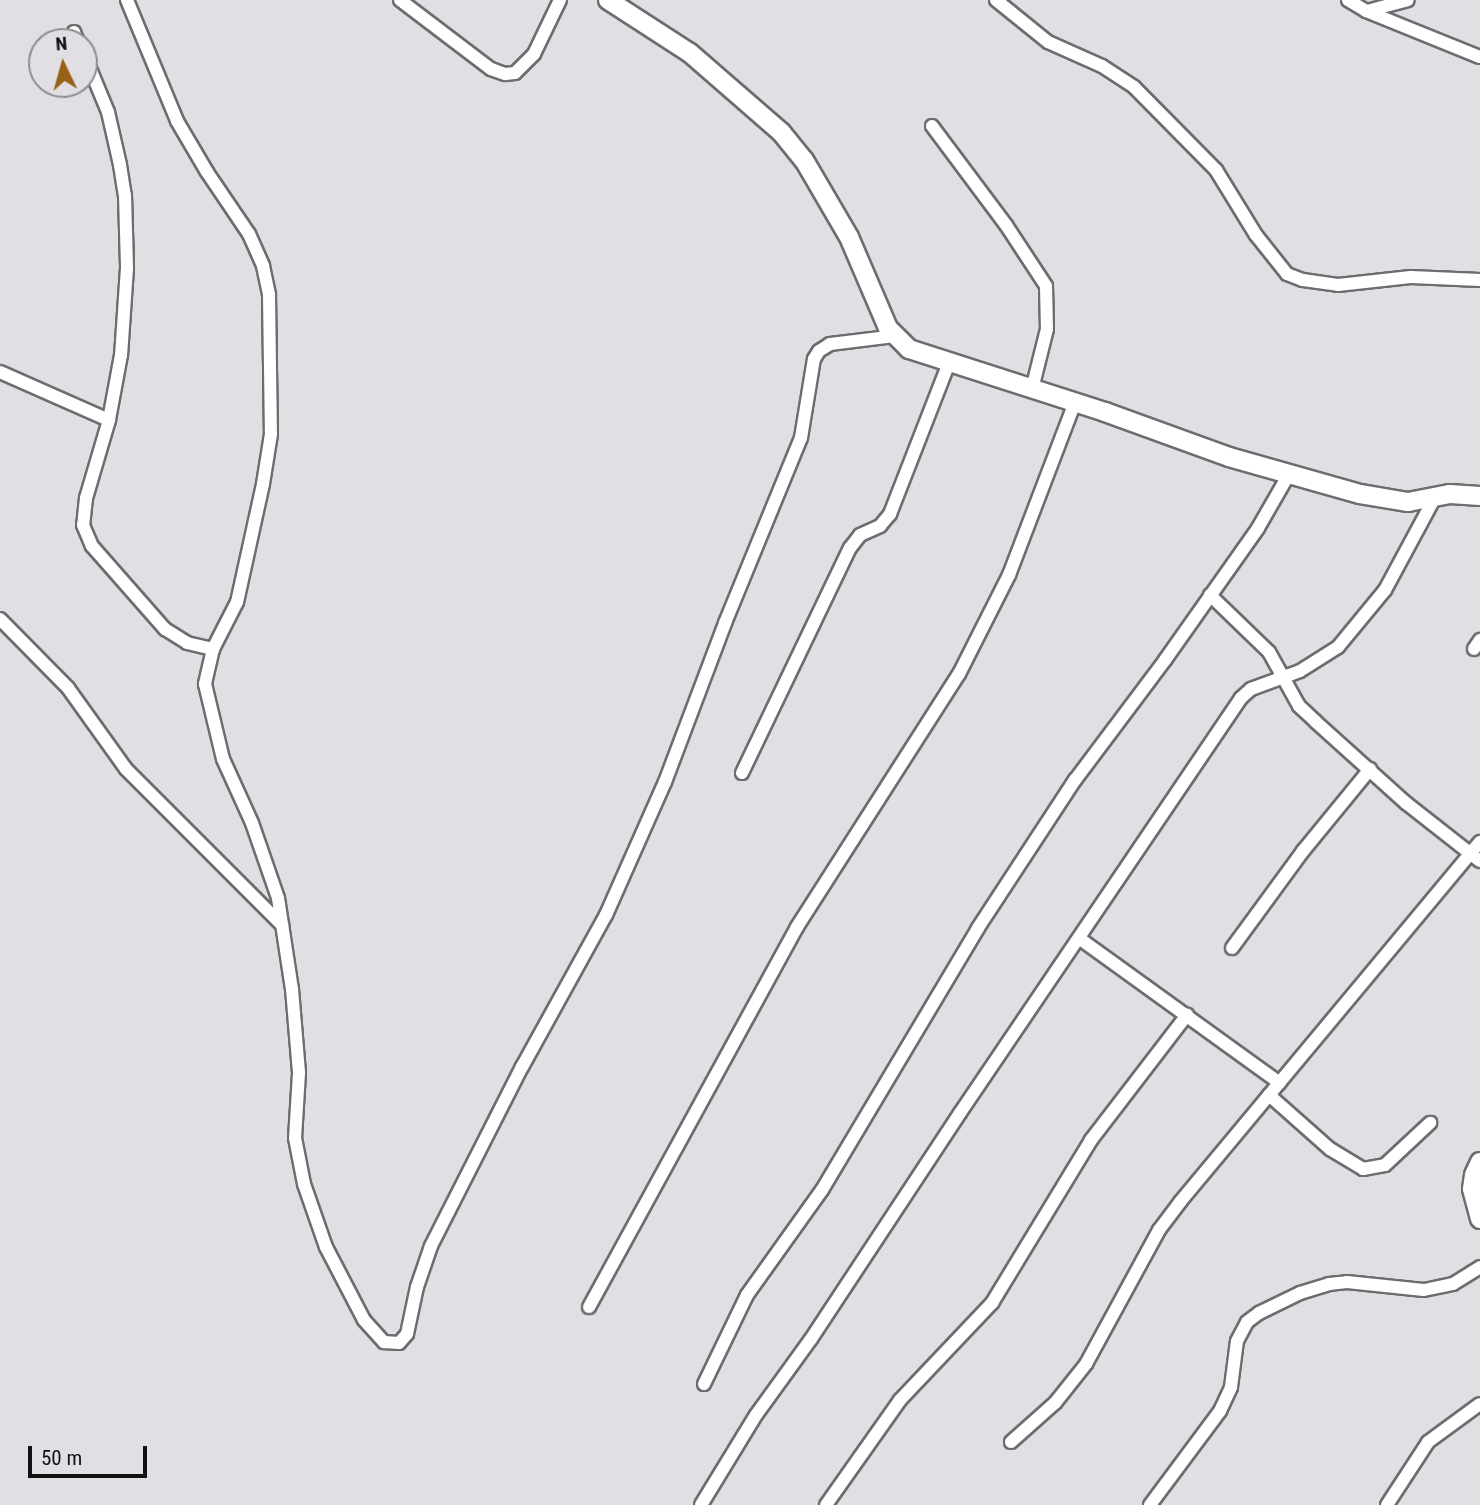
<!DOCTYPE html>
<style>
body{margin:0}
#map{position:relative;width:1480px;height:1505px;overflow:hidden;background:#e1dfe3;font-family:"Roboto Condensed",sans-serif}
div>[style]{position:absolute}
.roads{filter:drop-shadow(2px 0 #6d6c6f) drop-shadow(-2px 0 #6d6c6f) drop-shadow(0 2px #6d6c6f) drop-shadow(0 -2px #6d6c6f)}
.street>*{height:12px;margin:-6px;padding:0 6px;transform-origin:6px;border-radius:6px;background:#fff}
.secondary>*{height:18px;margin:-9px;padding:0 9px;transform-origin:9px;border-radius:9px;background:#fff}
span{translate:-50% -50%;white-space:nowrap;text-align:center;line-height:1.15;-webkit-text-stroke:5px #e1dfe3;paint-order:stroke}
.north{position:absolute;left:28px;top:28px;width:70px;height:70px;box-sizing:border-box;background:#e1dfe3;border:2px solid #8e8d8f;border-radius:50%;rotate:355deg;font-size:19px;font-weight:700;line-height:28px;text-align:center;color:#121112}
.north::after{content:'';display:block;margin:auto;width:24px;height:32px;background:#976119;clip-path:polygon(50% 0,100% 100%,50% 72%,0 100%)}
.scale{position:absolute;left:28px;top:1446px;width:119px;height:32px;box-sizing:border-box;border:4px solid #121112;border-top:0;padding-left:9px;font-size:21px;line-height:24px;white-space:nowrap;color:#121112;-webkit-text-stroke:5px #e1dfe3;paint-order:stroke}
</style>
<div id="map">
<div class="roads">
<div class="street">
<i style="left:127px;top:0;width:131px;rotate:67.5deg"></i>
<i style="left:177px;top:121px;width:59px;rotate:59.5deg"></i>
<i style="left:207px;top:172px;width:75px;rotate:55.9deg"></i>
<i style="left:249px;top:234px;width:35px;rotate:66deg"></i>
<i style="left:263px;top:266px;width:30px;rotate:78deg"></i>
<i style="left:269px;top:295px;width:139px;rotate:89.2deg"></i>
<i style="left:271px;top:434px;width:51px;rotate:99.1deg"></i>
<i style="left:263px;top:484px;width:121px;rotate:102.4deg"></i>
<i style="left:237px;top:602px;width:53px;rotate:117.1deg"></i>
<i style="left:213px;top:649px;width:36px;rotate:103deg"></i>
<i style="left:205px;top:684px;width:77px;rotate:76.5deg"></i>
<i style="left:223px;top:759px;width:70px;rotate:65.6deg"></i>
<i style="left:252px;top:823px;width:79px;rotate:70.9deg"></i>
<i style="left:278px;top:898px;width:92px;rotate:81.3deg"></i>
<i style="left:292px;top:989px;width:84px;rotate:85.2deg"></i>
<i style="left:299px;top:1073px;width:65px;rotate:93.5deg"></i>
<i style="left:295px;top:1138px;width:47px;rotate:78.9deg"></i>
<i style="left:304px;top:1184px;width:67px;rotate:70.8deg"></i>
<i style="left:326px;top:1247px;width:82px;rotate:62.5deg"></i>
<i style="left:364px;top:1320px;width:30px;rotate:48deg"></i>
<i style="left:384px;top:1342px;width:15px;rotate:4deg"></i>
<i style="left:399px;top:1343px;width:12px;rotate:-48deg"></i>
<i style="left:407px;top:1334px;width:48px;rotate:-78deg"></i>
<i style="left:417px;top:1287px;width:43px;rotate:-71.1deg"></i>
<i style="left:431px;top:1246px;width:201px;rotate:-63.1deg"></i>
<i style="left:522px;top:1067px;width:174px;rotate:-61.1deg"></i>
<i style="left:606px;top:915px;width:145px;rotate:-66.1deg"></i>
<i style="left:665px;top:782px;width:170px;rotate:-69.3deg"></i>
<i style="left:725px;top:623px;width:200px;rotate:-67.7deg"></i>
<i style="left:801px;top:438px;width:80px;rotate:-80.7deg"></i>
<i style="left:814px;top:359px;width:9px;rotate:-58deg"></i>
<i style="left:819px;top:351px;width:13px;rotate:-32deg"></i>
<i style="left:830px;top:344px;width:65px;rotate:-7deg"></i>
<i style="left:400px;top:0;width:114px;rotate:37.2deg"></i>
<i style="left:491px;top:69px;width:15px;rotate:20deg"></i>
<i style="left:505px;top:74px;width:10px;rotate:-6deg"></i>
<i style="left:515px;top:73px;width:27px;rotate:-45deg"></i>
<i style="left:534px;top:54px;width:60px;rotate:-64.3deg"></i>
<i style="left:996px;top:0;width:67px;rotate:38.9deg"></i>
<i style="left:1048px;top:42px;width:59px;rotate:24deg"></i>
<i style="left:1102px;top:66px;width:38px;rotate:33deg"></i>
<i style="left:1134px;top:87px;width:117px;rotate:45.3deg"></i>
<i style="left:1216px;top:170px;width:76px;rotate:58.4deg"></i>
<i style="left:1256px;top:235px;width:50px;rotate:51.5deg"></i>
<i style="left:1287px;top:274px;width:17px;rotate:21deg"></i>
<i style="left:1303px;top:280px;width:35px;rotate:8deg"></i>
<i style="left:1338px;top:285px;width:73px;rotate:-6.3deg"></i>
<i style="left:1411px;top:277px;width:69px;rotate:2.5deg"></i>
<i style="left:1348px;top:0;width:21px;rotate:31deg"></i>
<i style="left:1366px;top:11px;width:123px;rotate:22deg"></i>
<i style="left:1367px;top:11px;width:42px;rotate:-15deg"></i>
<i style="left:74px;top:32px;width:11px;rotate:68deg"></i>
<i style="left:84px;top:54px;width:63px;rotate:67.5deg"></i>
<i style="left:108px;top:112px;width:54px;rotate:77.2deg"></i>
<i style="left:120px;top:165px;width:30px;rotate:81deg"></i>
<i style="left:125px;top:195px;width:73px;rotate:88.4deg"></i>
<i style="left:127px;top:268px;width:87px;rotate:93.9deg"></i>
<i style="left:121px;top:355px;width:66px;rotate:100.5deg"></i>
<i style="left:109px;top:420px;width:81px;rotate:106.4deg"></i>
<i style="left:86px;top:498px;width:27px;rotate:96deg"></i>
<i style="left:83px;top:525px;width:23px;rotate:67deg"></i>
<i style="left:92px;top:546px;width:111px;rotate:48.7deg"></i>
<i style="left:165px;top:629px;width:26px;rotate:32deg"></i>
<i style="left:187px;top:643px;width:27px;rotate:13deg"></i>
<i style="left:932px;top:126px;width:124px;rotate:53.2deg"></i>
<i style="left:1006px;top:225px;width:73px;rotate:56.7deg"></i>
<i style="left:1046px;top:286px;width:43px;rotate:88.7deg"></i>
<i style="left:1047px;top:329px;width:62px;rotate:104deg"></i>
<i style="left:0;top:372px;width:119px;rotate:23.8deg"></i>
<i style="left:1210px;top:595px;width:82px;rotate:44deg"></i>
<i style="left:1269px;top:652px;width:62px;rotate:60.9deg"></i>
<i style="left:1299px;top:706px;width:23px;rotate:43deg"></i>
<i style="left:1316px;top:722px;width:121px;rotate:42deg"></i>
<i style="left:1406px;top:803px;width:94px;rotate:38.1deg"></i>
<i style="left:0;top:619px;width:97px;rotate:45.4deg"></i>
<i style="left:68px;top:688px;width:100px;rotate:54.4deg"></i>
<i style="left:126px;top:769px;width:221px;rotate:45deg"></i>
<i style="left:1474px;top:649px;width:11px;rotate:-56deg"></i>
<i style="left:742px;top:773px;width:250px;rotate:-64.4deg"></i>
<i style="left:850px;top:548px;width:16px;rotate:-52deg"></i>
<i style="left:860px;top:535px;width:22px;rotate:-24deg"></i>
<i style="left:880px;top:526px;width:16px;rotate:-50deg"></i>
<i style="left:890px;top:514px;width:162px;rotate:-68.7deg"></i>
<i style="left:1080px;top:939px;width:246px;rotate:35.8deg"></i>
<i style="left:1232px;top:948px;width:120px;rotate:-53.8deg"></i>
<i style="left:1303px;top:851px;width:106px;rotate:-50.7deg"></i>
<i style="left:1269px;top:1095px;width:81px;rotate:41.5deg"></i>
<i style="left:1330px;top:1149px;width:39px;rotate:31deg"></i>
<i style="left:1363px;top:1169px;width:22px;rotate:-10deg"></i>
<i style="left:1385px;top:1165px;width:62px;rotate:-43deg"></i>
<i style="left:589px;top:1307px;width:433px;rotate:-61.3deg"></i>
<i style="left:797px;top:927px;width:300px;rotate:-57.4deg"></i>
<i style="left:959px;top:674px;width:111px;rotate:-63.2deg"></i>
<i style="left:1009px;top:575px;width:185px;rotate:-69.1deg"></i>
<i style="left:704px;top:1384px;width:99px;rotate:-64.2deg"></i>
<i style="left:747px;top:1295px;width:129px;rotate:-54.5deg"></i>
<i style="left:822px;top:1190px;width:305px;rotate:-59.2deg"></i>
<i style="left:978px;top:928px;width:177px;rotate:-56.8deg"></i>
<i style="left:1075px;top:780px;width:150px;rotate:-53.1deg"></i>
<i style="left:1165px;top:660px;width:161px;rotate:-54.8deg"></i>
<i style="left:1258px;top:528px;width:62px;rotate:-60.1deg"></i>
<i style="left:1011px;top:1442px;width:59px;rotate:-41.6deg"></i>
<i style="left:1055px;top:1403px;width:50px;rotate:-51.5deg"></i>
<i style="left:1086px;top:1364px;width:153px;rotate:-61.4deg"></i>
<i style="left:1159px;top:1230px;width:35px;rotate:-53deg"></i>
<i style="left:1180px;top:1202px;width:469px;rotate:-50.2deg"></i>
<i style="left:701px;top:1505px;width:105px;rotate:-58.6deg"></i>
<i style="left:756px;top:1415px;width:94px;rotate:-54.1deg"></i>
<i style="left:811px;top:1339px;width:271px;rotate:-56.6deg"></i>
<i style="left:960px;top:1113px;width:501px;rotate:-55.9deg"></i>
<i style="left:1241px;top:698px;width:13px;rotate:-42deg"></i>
<i style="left:1251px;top:689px;width:52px;rotate:-20.2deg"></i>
<i style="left:1300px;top:671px;width:45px;rotate:-32.3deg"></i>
<i style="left:1338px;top:647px;width:74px;rotate:-50.5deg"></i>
<i style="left:1385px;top:590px;width:106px;rotate:-61.7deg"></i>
<i style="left:826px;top:1505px;width:128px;rotate:-54.8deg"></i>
<i style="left:900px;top:1400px;width:134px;rotate:-46.5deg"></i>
<i style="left:992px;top:1303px;width:191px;rotate:-58.7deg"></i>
<i style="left:1091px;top:1140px;width:158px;rotate:-52.5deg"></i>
<i style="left:1150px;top:1505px;width:117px;rotate:-53.3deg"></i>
<i style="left:1220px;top:1411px;width:26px;rotate:-65deg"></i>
<i style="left:1231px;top:1387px;width:46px;rotate:-82.6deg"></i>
<i style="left:1237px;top:1341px;width:21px;rotate:-62deg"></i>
<i style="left:1247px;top:1322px;width:15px;rotate:-37deg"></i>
<i style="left:1259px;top:1313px;width:46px;rotate:-26deg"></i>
<i style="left:1300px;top:1293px;width:30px;rotate:-17deg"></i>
<i style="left:1329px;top:1284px;width:18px;rotate:-6deg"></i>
<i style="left:1347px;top:1282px;width:77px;rotate:5.9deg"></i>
<i style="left:1424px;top:1290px;width:30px;rotate:-12deg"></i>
<i style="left:1453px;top:1284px;width:32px;rotate:-32deg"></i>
<i style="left:1387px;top:1505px;width:75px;rotate:-56.9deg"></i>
<i style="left:1428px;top:1442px;width:64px;rotate:-36.2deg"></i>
</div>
<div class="secondary">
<i style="left:608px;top:0;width:98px;rotate:32.9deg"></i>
<i style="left:690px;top:53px;width:121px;rotate:41deg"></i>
<i style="left:781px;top:132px;width:36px;rotate:51deg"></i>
<i style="left:804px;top:160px;width:89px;rotate:59.7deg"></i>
<i style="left:849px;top:237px;width:99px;rotate:66.8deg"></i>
<i style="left:888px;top:328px;width:30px;rotate:45deg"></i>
<i style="left:909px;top:349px;width:206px;rotate:17.8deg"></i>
<i style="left:1105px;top:412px;width:132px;rotate:19.9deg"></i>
<i style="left:1229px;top:457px;width:136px;rotate:15.8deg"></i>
<i style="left:1360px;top:494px;width:49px;rotate:9.5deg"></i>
<i style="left:1408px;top:502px;width:43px;rotate:-10.8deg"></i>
<i style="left:1450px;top:494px;width:30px;rotate:4deg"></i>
<i style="left:1480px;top:1162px;width:14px;rotate:115deg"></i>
<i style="left:1474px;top:1175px;width:14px;rotate:98deg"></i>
<i style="left:1472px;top:1189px;width:31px;rotate:75deg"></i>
</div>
</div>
<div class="north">N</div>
<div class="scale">50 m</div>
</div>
